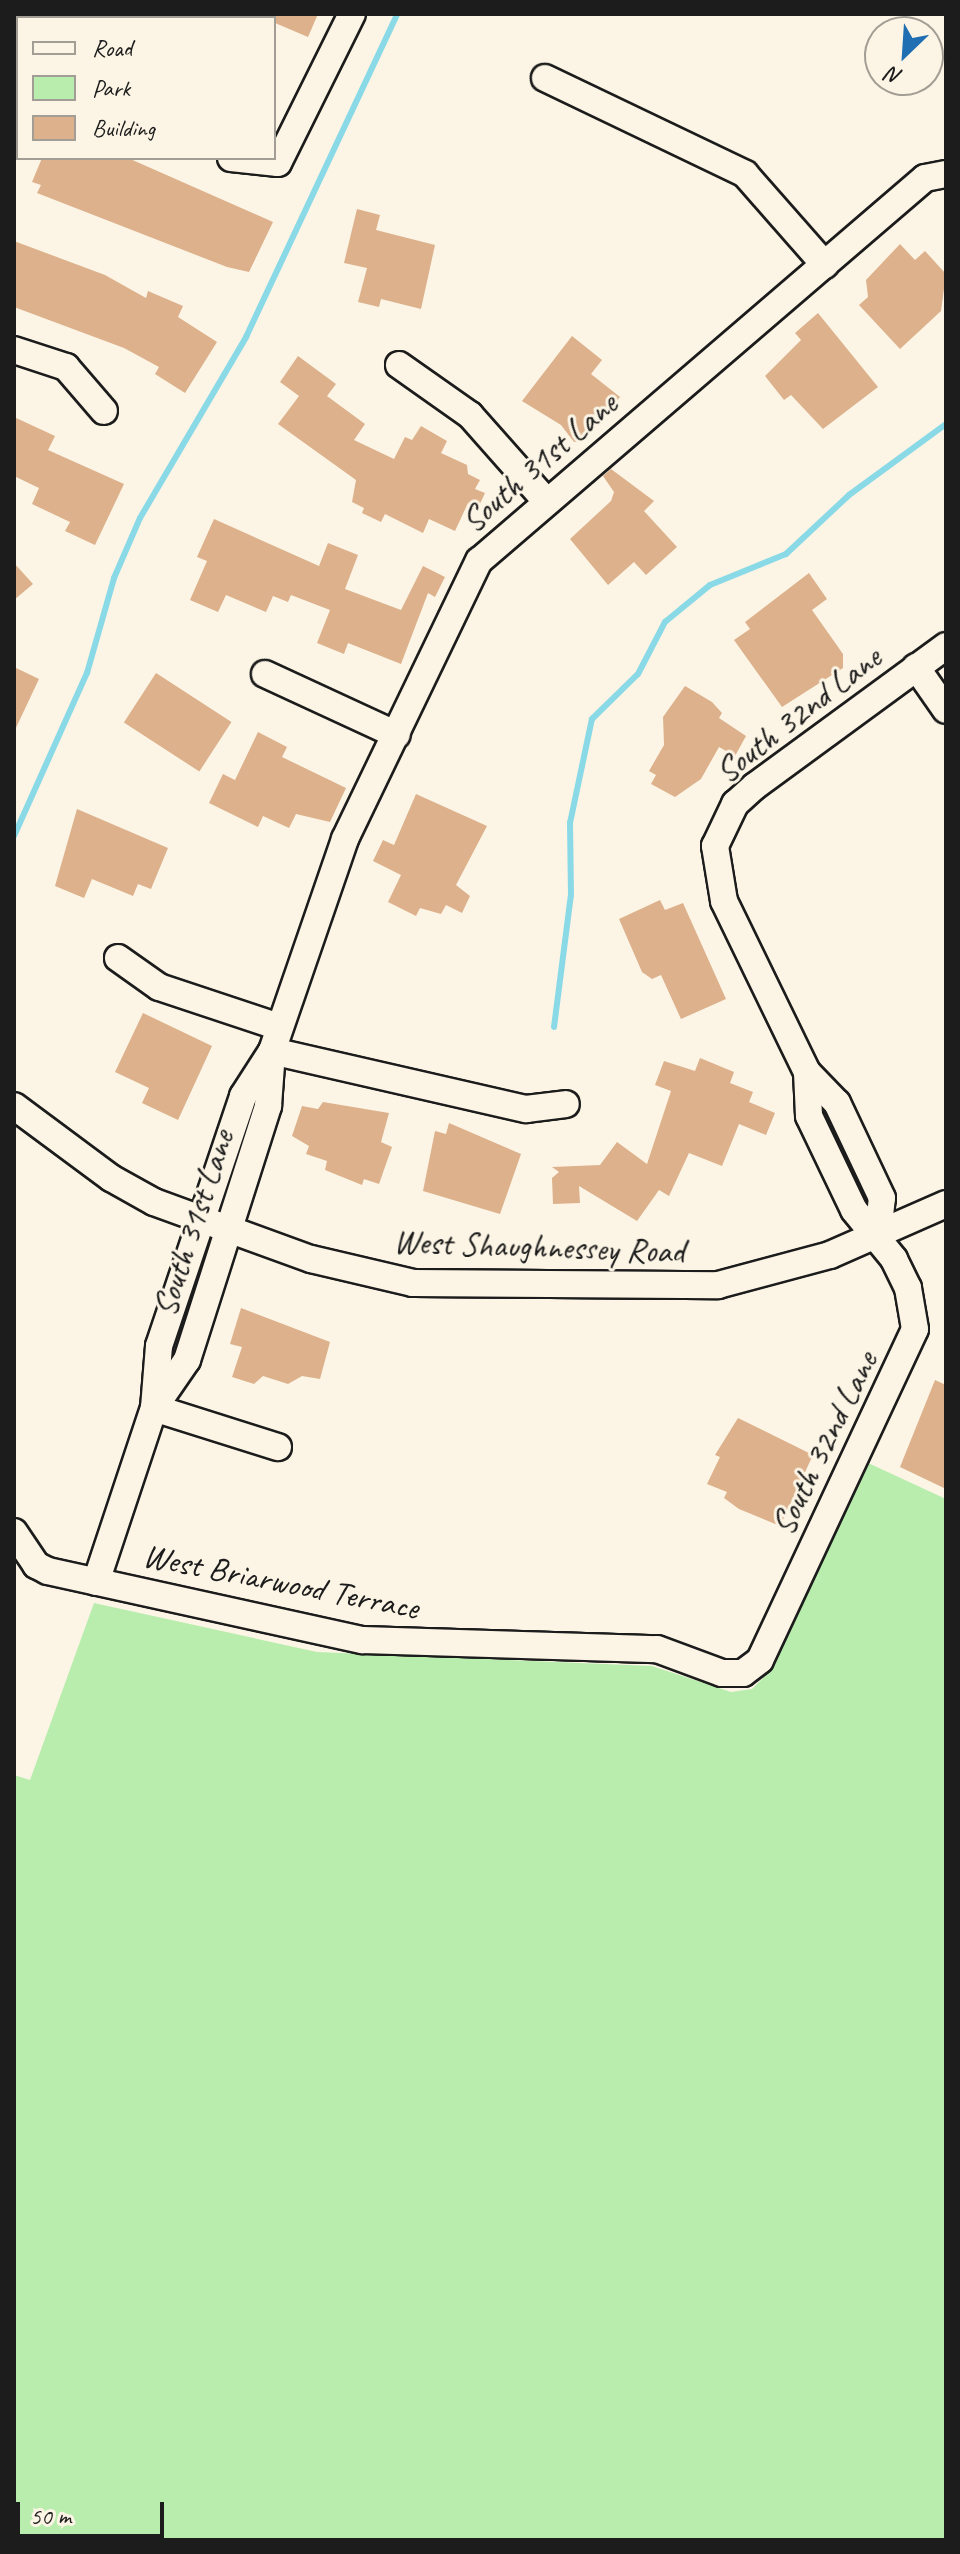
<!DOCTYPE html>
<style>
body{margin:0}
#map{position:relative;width:960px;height:2554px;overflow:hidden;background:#fcf5e5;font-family:Caveat,sans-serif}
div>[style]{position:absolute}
.green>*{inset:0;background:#b8edae}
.stream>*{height:6px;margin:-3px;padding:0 3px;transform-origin:3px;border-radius:3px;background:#8ad9e7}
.building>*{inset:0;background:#dcb18c;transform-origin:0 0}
.roads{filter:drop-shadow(2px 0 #1c1c1c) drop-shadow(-2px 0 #1c1c1c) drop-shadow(0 2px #1c1c1c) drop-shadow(0 -2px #1c1c1c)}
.minor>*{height:26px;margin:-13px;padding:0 13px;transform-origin:13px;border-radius:13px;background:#fcf5e5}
span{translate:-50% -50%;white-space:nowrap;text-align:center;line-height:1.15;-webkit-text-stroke:6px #fcf5e5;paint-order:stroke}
.street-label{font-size:34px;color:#1c1c1c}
.frame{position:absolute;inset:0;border:16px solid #1c1c1c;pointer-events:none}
.legend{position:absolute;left:16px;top:16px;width:260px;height:144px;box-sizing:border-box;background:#fcf5e5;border:2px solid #a29e95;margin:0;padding:10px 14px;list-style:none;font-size:24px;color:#1c1c1c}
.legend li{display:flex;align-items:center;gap:16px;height:40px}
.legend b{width:40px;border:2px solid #a29e95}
.north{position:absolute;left:864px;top:16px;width:80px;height:80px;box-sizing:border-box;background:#fcf5e5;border:2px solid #a29e95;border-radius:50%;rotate:205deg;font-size:22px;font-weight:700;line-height:32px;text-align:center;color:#1c1c1c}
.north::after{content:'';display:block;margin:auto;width:28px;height:36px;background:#1f6fb2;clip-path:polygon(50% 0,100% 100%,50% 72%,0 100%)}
.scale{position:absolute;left:16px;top:2502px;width:148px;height:36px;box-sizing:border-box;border:4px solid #1c1c1c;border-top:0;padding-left:10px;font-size:24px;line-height:28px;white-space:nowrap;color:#1c1c1c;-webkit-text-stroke:6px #fcf5e5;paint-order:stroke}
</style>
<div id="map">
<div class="green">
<i style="clip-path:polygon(866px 1462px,946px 1499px,946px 2540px,14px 2540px,14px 1775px,30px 1780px,94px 1603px,317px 1652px,652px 1666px,731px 1692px,752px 1689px,772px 1669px)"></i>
</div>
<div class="stream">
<i style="left:14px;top:836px;width:179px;rotate:-65.9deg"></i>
<i style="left:87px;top:673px;width:99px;rotate:-74.1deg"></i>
<i style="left:114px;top:578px;width:65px;rotate:-66.6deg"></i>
<i style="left:140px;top:518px;width:210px;rotate:-59.6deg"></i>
<i style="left:246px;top:337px;width:357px;rotate:-64.9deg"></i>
<i style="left:554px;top:1027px;width:133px;rotate:-82.7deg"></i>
<i style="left:571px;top:895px;width:72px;rotate:-90.8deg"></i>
<i style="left:570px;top:823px;width:106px;rotate:-78.1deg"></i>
<i style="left:592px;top:719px;width:64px;rotate:-44.4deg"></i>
<i style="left:638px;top:674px;width:59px;rotate:-62.6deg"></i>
<i style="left:665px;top:622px;width:58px;rotate:-39.4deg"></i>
<i style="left:710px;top:585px;width:82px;rotate:-22.2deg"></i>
<i style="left:786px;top:554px;width:86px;rotate:-43.1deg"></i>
<i style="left:849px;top:495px;width:120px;rotate:-36.2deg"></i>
</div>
<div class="building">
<i style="clip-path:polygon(254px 14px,318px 14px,308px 37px)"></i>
<i style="clip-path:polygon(42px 158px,128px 158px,273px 222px,249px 272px,227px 267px,37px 193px,41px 185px,32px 182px)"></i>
<i style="clip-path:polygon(357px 209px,380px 215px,376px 230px,435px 245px,421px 309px,381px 299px,379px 307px,358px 302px,367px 268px,344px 263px)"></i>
<i style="clip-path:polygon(14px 241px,105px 275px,146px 298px,148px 291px,183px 306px,178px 317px,217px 342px,185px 393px,155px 374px,159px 367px,124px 348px,14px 307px)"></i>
<i style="clip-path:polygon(900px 244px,915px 260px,925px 251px,946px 274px,941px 311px,900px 349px,859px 305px,868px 297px,866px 280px)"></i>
<i style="clip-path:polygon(818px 313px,878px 387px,823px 429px,791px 395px,784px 400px,765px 376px,801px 340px,795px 333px)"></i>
<i style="clip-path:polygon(572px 336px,602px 360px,591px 374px,620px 397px,584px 441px,574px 442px,561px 425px,522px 401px)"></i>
<i style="clip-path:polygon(298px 356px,336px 384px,327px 396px,365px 424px,354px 440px,394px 459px,405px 437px,412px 440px,421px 426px,447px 441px,441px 453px,467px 465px,468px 474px,480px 480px,475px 489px,485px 493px,478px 508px,468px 503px,455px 531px,429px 519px,423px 533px,385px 514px,381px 522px,362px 513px,364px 508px,352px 502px,356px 480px,278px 424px,299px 396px,280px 382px)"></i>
<i style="clip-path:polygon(14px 417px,55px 436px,48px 450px,124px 484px,95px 545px,65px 531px,70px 522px,32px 504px,39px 488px,14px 476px)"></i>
<i style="clip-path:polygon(611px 469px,654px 501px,644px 511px,677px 547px,646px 575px,634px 562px,608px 585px,570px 539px,611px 501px,614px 492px,603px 476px)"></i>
<i style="clip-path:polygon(214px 519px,319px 566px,328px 543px,358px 555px,345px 589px,401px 610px,423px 566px,445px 577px,435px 597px,428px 593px,401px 664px,348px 643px,344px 654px,317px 643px,330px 610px,291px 595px,288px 602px,273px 596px,266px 612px,226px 595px,218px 612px,190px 600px,207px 561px,197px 557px)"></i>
<i style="clip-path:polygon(14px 563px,33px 584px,14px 600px)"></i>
<i style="clip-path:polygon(809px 573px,827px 599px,812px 610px,843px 654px,843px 668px,782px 707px,734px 640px,750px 629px,745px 622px)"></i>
<i style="clip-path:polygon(14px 667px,39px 679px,14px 732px)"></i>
<i style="left:156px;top:673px;width:90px;height:59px;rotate:33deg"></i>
<i style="clip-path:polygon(685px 686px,712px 702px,722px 713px,719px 718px,746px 736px,735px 756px,719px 747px,701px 779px,675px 797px,651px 784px,656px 775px,649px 771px,664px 745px,663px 717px)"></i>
<i style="clip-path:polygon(258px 732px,287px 747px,282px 757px,346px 788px,330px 822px,296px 814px,289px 828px,263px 816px,258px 827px,209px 803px,223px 774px,235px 780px)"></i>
<i style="clip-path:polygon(416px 794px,487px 826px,456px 885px,470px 896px,462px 913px,446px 905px,441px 914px,420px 908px,416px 916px,388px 902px,401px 875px,373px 861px,383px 840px,394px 845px)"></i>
<i style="clip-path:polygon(77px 809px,168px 848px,151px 889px,138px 884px,133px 896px,92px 879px,84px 898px,55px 886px)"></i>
<i style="clip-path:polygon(660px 900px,665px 910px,683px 903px,726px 999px,681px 1019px,661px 975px,652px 979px,642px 972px,619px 919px)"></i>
<i style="clip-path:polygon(143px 1013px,212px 1046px,178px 1120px,142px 1103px,149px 1088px,115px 1072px)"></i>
<i style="clip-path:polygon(700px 1058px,734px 1072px,730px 1083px,753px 1092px,749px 1102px,775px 1113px,766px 1135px,739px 1124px,722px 1166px,689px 1153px,669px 1196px,659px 1190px,637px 1221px,579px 1186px,580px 1203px,553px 1204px,552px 1178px,559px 1172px,552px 1167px,600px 1165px,617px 1142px,647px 1164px,671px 1091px,655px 1085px,664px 1061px,695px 1071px)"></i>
<i style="clip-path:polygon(323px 1102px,389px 1113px,381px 1142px,392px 1147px,379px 1184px,364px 1179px,362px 1185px,325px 1170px,327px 1161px,306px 1154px,309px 1146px,292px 1136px,302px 1106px,318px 1109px)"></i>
<i style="clip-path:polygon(449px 1123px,521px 1154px,500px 1214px,423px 1191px,435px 1131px,446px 1134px)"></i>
<i style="clip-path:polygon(241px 1308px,330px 1342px,320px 1379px,302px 1376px,288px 1384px,263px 1376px,254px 1384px,232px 1377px,242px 1347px,230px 1344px)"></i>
<i style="clip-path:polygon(935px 1380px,946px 1385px,946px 1489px,900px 1467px)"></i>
<i style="clip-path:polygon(738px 1418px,813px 1455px,780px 1526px,739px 1509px,724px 1498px,727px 1492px,707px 1484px,720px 1457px,715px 1455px)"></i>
</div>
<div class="roads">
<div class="minor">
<i style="left:545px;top:78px;width:222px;rotate:25.6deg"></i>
<i style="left:745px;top:174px;width:121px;rotate:48.7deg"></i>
<i style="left:14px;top:112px;width:4px;rotate:-27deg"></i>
<i style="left:231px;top:158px;width:47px;rotate:6.1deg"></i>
<i style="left:278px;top:163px;width:166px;rotate:-63.6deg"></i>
<i style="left:14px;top:350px;width:55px;rotate:18.1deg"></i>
<i style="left:66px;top:367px;width:58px;rotate:49.2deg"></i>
<i style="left:399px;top:365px;width:87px;rotate:35.2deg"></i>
<i style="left:470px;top:415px;width:115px;rotate:48.5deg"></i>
<i style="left:916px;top:667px;width:52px;rotate:55.1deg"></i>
<i style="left:265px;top:674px;width:145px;rotate:24.8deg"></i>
<i style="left:118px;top:958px;width:50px;rotate:35.3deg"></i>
<i style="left:159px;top:987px;width:126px;rotate:18.4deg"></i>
<i style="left:272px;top:1051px;width:261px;rotate:12.9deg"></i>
<i style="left:526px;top:1109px;width:40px;rotate:-7.1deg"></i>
<i style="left:14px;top:1106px;width:121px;rotate:36.6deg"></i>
<i style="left:111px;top:1178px;width:49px;rotate:29.2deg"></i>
<i style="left:154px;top:1202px;width:167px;rotate:20deg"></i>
<i style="left:311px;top:1259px;width:105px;rotate:13.2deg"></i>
<i style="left:413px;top:1283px;width:305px;rotate:0.4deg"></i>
<i style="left:718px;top:1285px;width:116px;rotate:-15deg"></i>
<i style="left:830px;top:1255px;width:127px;rotate:-23.7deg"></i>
<i style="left:878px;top:1235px;width:37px;rotate:-84deg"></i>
<i style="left:882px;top:1198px;width:105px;rotate:-115.3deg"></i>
<i style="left:837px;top:1103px;width:43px;rotate:-134.1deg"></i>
<i style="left:807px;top:1072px;width:190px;rotate:-115.9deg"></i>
<i style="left:724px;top:901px;width:56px;rotate:-99.3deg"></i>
<i style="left:715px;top:846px;width:47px;rotate:-64.5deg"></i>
<i style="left:735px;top:804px;width:27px;rotate:-42deg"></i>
<i style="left:755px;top:786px;width:237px;rotate:-36.2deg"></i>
<i style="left:154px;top:1408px;width:58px;rotate:-55.5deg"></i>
<i style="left:187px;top:1360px;width:267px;rotate:-72.3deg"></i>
<i style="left:268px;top:1106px;width:55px;rotate:-85.8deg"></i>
<i style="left:272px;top:1051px;width:224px;rotate:-71deg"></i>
<i style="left:345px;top:839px;width:309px;rotate:-64.3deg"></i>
<i style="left:479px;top:561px;width:588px;rotate:-40.65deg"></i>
<i style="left:925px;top:178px;width:21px;rotate:-11deg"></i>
<i style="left:154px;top:1408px;width:130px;rotate:17.5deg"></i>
<i style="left:14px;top:1532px;width:40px;rotate:56deg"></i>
<i style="left:36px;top:1565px;width:13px;rotate:27deg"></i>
<i style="left:48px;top:1571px;width:322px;rotate:12.4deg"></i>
<i style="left:363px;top:1640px;width:294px;rotate:1.8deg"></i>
<i style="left:657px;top:1649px;width:69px;rotate:20.3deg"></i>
<i style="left:722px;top:1673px;width:21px"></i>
<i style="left:743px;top:1673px;width:21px;rotate:-37deg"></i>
<i style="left:760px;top:1660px;width:365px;rotate:-64.9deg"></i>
<i style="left:915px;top:1329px;width:42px;rotate:-99.7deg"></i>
<i style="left:908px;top:1288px;width:32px;rotate:-116deg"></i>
<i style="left:894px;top:1259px;width:63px;rotate:-129.2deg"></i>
<i style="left:854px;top:1210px;width:104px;rotate:-115.6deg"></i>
<i style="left:809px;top:1116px;width:44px;rotate:-92.6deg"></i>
<i style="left:96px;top:1582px;width:183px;rotate:-71.6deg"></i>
<i style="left:154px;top:1408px;width:62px;rotate:-85.4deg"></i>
<i style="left:159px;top:1346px;width:264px;rotate:-71.4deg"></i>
<i style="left:243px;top:1096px;width:50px;rotate:-57.3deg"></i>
</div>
</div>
<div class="street-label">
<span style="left:539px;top:462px;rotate:-41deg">South 31st Lane</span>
<span style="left:798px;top:714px;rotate:-38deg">South 32nd Lane</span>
<span style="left:193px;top:1223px;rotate:-72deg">South 31st Lane</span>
<span style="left:539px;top:1246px;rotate:2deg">West Shaughnessey Road</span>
<span style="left:824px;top:1443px;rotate:-64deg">South 32nd Lane</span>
<span style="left:281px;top:1581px;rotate:11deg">West Briarwood Terrace</span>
</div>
<div class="frame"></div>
<ul class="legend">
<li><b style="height:10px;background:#fcf5e5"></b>Road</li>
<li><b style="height:22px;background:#b8edae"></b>Park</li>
<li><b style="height:22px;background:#dcb18c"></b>Building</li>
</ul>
<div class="north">N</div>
<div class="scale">50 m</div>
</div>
